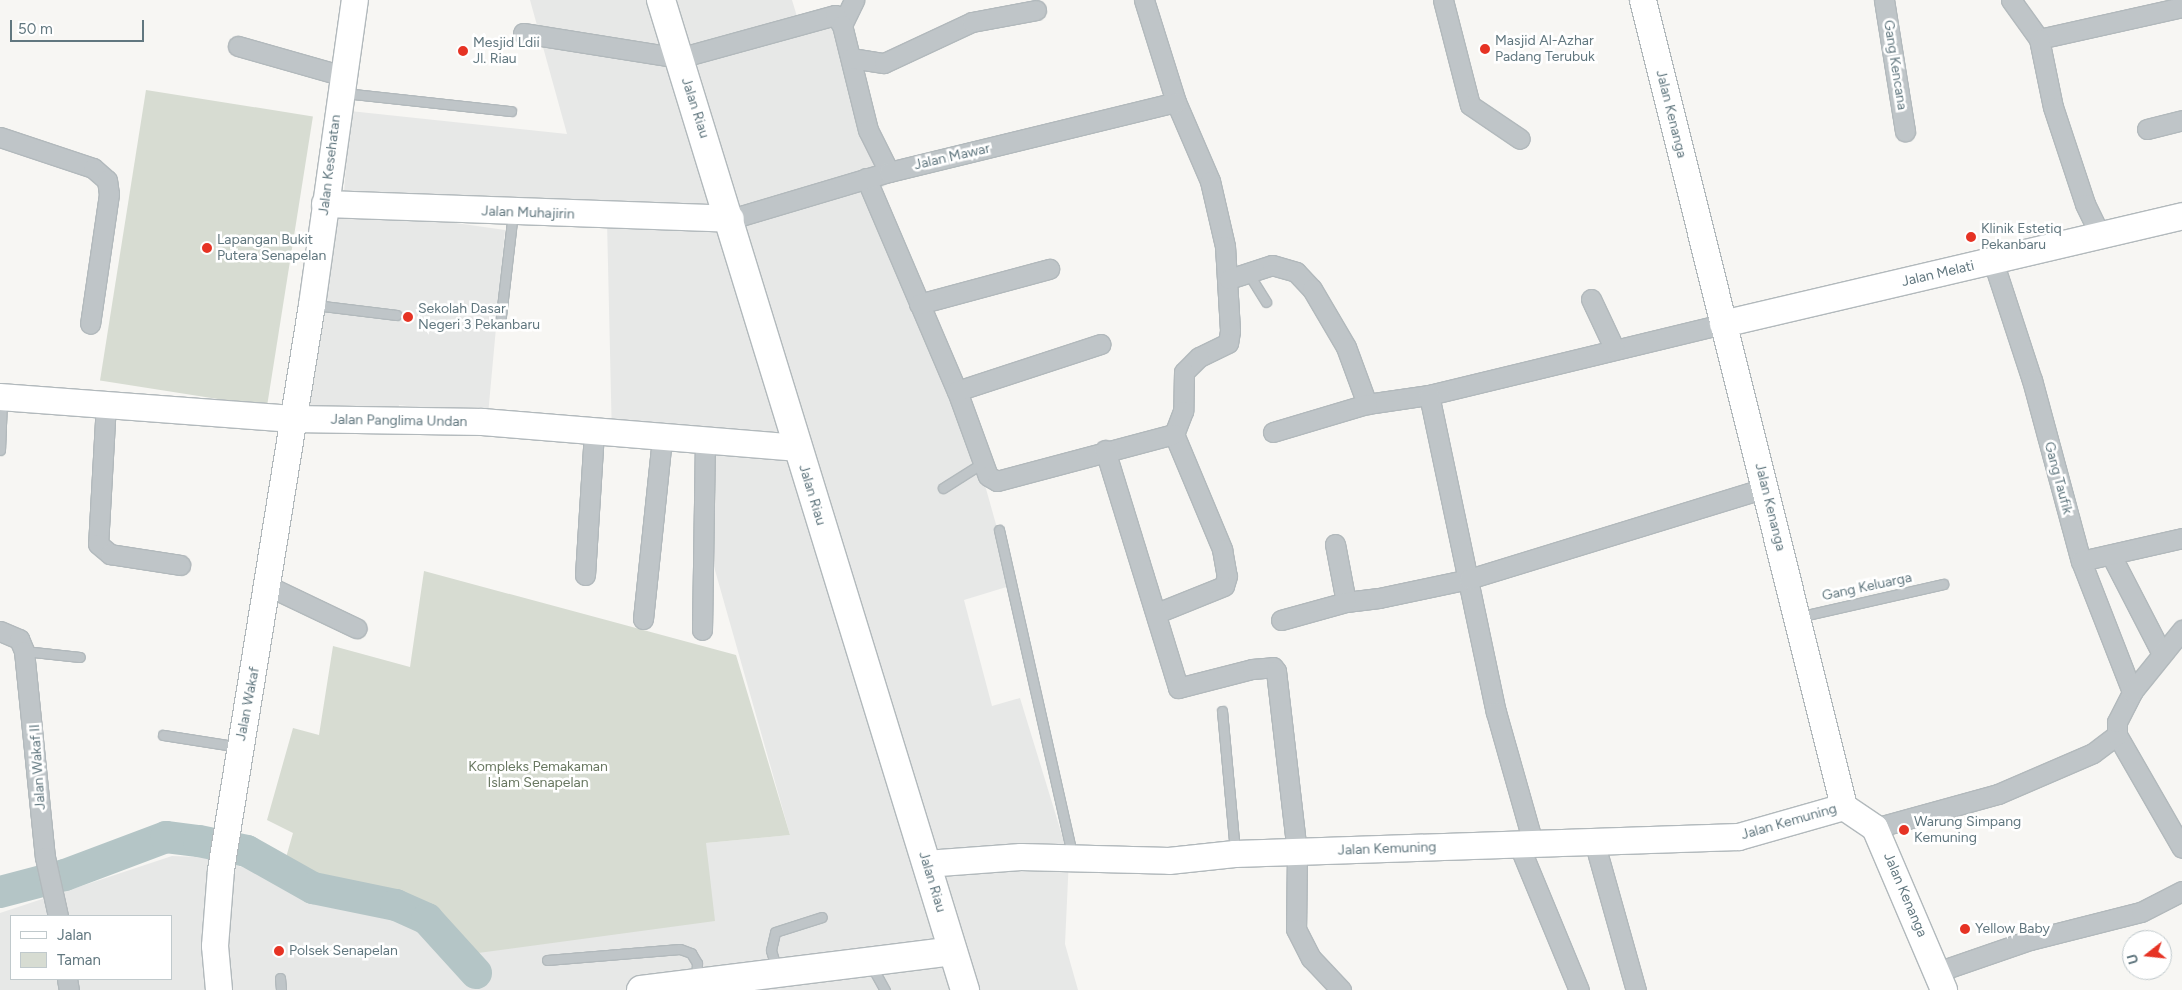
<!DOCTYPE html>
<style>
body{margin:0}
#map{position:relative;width:2182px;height:990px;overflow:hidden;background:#f7f6f3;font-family:Figtree,sans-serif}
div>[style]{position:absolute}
.built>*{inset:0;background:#e7e8e7}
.green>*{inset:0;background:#d7dcd2;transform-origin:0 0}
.river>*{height:32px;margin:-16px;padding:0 16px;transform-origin:16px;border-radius:16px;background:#b4c5c6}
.roads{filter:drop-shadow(1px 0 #b2b9bc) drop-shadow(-1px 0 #b2b9bc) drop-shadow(0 1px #b2b9bc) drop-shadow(0 -1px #b2b9bc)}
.lane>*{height:9px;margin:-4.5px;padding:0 4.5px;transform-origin:4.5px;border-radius:4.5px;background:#bfc5c8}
.street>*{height:19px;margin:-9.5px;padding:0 9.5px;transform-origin:9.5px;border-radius:9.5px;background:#bfc5c8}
.secondary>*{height:26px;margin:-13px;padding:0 13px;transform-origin:13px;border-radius:13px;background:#fff}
.primary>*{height:28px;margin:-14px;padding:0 14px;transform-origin:14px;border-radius:14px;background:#fff}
.dots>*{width:14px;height:14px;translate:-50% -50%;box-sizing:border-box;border:2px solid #fff;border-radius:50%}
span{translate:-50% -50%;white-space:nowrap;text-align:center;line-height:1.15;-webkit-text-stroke:5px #fff;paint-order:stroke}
.poi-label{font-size:14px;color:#61777f}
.left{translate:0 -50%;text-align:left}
.street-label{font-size:14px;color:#61777f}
.park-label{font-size:14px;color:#687760}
.legend{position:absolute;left:10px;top:915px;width:162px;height:65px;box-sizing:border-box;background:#fff;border:1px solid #c0c9cc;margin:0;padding:6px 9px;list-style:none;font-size:15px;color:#61777f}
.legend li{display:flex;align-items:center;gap:10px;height:25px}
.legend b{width:25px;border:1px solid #c0c9cc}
.north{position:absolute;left:2122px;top:930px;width:50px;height:50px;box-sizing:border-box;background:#fff;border:1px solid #c0c9cc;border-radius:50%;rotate:254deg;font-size:14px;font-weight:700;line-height:20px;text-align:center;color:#61777f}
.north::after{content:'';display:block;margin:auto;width:18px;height:22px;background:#e63324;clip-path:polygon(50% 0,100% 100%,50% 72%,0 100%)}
.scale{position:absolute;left:10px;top:20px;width:134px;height:22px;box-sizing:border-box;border:2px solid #61777f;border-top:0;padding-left:6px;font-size:15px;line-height:18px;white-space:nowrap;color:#61777f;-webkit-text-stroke:4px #fff;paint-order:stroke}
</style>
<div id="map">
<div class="built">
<i style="clip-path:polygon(evenodd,530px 0,792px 0,802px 33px,839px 23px,886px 185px,870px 195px,983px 478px,1013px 585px,964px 600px,992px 706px,1020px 698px,1069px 858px,1065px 944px,1078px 990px,0 990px,0 913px,172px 856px,200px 857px,251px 869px,310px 897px,394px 913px,421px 927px,448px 954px,478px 953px,706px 843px,790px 835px,707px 542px,709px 443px,612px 439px,607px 221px,343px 206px,350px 111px,567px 134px,530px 0,11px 916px,171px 916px,171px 979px,11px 979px,11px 916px)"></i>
<i style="clip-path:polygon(336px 206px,505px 230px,488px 415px,399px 405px,397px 424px,306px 417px)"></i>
</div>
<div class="green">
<i style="left:146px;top:90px;width:169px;height:294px;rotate:9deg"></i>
<i style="clip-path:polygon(424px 571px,736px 655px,790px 835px,706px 843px,715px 921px,478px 953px,429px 912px,392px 898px,318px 885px,285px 861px,293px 833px,267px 820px,293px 728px,319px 735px,333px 646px,410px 667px)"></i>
</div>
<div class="river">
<i style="left:0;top:892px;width:67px;rotate:-14.7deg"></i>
<i style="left:65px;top:875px;width:108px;rotate:-20.6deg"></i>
<i style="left:166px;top:837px;width:33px;rotate:7deg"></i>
<i style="left:199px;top:841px;width:49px;rotate:11.8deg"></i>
<i style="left:247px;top:851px;width:76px;rotate:29.3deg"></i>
<i style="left:313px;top:888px;width:85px;rotate:11.6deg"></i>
<i style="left:396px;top:905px;width:34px;rotate:24deg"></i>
<i style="left:427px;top:919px;width:73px;rotate:47.8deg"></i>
</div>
<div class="roads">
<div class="lane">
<i style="left:344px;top:93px;width:168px;rotate:6.2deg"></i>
<i style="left:1248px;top:273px;width:34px;rotate:58deg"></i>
<i style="left:315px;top:305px;width:82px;rotate:7deg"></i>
<i style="left:501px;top:316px;width:104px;rotate:-83.4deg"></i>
<i style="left:0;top:450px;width:50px;rotate:-87.7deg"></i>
<i style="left:943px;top:488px;width:45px;rotate:-32.3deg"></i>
<i style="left:999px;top:530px;width:333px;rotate:77.3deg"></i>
<i style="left:1798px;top:617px;width:149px;rotate:-12.8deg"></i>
<i style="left:24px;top:651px;width:56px;rotate:6.1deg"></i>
<i style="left:1222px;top:711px;width:142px;rotate:84.7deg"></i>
<i style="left:163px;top:735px;width:78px;rotate:8.9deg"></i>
<i style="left:547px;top:960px;width:133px;rotate:-4.7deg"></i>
<i style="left:680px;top:949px;width:12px;rotate:20deg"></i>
<i style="left:691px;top:953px;width:12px;rotate:59deg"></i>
<i style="left:697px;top:963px;width:17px;rotate:93deg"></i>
<i style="left:871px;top:965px;width:29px;rotate:61deg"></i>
<i style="left:777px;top:970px;width:21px;rotate:-107deg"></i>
<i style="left:771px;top:950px;width:18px;rotate:-77deg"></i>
<i style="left:775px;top:932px;width:49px;rotate:-17.7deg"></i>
<i style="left:280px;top:978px;width:12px;rotate:85deg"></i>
</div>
<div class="street">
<i style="left:1144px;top:0;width:107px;rotate:72.6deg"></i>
<i style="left:1176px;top:102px;width:86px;rotate:66.7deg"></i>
<i style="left:1210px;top:181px;width:67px;rotate:77deg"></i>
<i style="left:1225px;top:246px;width:85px;rotate:86.6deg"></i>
<i style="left:1230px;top:331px;width:12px;rotate:99deg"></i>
<i style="left:1228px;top:343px;width:32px;rotate:154deg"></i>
<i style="left:1199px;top:357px;width:21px;rotate:135deg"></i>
<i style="left:1184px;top:372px;width:39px;rotate:91deg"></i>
<i style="left:1183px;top:411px;width:25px;rotate:111deg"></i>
<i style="left:1174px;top:434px;width:125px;rotate:67.3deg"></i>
<i style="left:1222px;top:549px;width:27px;rotate:80deg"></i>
<i style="left:1227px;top:576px;width:10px;rotate:107deg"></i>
<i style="left:1224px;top:586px;width:72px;rotate:158.1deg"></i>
<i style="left:1443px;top:0;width:108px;rotate:75.6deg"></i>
<i style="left:1470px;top:105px;width:60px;rotate:34.2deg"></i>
<i style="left:1884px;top:0;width:133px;rotate:80.9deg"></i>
<i style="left:2011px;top:0;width:48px;rotate:54.3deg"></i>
<i style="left:2039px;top:39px;width:147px;rotate:-12.6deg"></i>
<i style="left:842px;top:25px;width:28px;rotate:-64deg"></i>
<i style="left:523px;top:33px;width:158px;rotate:9.1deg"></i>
<i style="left:679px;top:58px;width:162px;rotate:-15.4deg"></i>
<i style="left:835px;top:15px;width:12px;rotate:55deg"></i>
<i style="left:842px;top:25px;width:108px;rotate:76.1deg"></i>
<i style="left:868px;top:130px;width:47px;rotate:63.4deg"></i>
<i style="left:2039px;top:39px;width:69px;rotate:78.4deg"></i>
<i style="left:2053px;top:107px;width:102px;rotate:71.7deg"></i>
<i style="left:2085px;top:204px;width:37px;rotate:64deg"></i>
<i style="left:238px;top:46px;width:109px;rotate:15.9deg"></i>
<i style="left:851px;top:58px;width:33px;rotate:9deg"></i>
<i style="left:884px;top:63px;width:97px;rotate:-25deg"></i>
<i style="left:972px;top:22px;width:65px;rotate:-10.6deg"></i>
<i style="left:2147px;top:129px;width:36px;rotate:-14deg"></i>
<i style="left:0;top:137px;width:98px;rotate:18.4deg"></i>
<i style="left:93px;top:168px;width:18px;rotate:41deg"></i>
<i style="left:107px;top:180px;width:14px;rotate:82deg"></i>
<i style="left:109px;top:194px;width:131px;rotate:98.3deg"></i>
<i style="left:866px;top:178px;width:232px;rotate:66.9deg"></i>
<i style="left:957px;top:391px;width:90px;rotate:70deg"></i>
<i style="left:988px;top:476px;width:10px;rotate:29deg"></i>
<i style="left:997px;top:481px;width:183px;rotate:-14.9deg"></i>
<i style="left:731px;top:219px;width:165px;rotate:-16.6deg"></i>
<i style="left:889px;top:172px;width:295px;rotate:-13.7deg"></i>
<i style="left:1993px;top:261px;width:125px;rotate:71.9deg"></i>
<i style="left:2032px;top:380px;width:188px;rotate:74.9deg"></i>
<i style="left:2081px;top:561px;width:141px;rotate:68.7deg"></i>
<i style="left:1229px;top:279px;width:45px;rotate:-18deg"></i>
<i style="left:1272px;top:265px;width:25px;rotate:16deg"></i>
<i style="left:1296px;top:272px;width:23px;rotate:47deg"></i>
<i style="left:1312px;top:289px;width:67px;rotate:59.6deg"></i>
<i style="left:1346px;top:347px;width:61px;rotate:69.8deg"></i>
<i style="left:1367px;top:404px;width:63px;rotate:-8.3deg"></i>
<i style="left:1429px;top:395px;width:302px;rotate:-13.6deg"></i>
<i style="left:1591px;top:299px;width:56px;rotate:64.8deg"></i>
<i style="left:919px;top:304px;width:135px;rotate:-15.1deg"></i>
<i style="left:957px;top:391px;width:151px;rotate:-18.1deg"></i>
<i style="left:1429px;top:395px;width:324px;rotate:78.1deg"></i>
<i style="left:1496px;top:712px;width:136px;rotate:74.2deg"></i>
<i style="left:106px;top:403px;width:141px;rotate:93.2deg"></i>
<i style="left:98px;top:544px;width:16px;rotate:40deg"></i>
<i style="left:110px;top:554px;width:71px;rotate:8.9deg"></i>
<i style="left:1273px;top:432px;width:98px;rotate:-16.6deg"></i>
<i style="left:1105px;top:450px;width:249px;rotate:72.9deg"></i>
<i style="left:1178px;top:688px;width:76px;rotate:-14.4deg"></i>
<i style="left:1252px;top:669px;width:21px;rotate:-5deg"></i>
<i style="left:1273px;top:667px;width:5px;rotate:53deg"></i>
<i style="left:1276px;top:671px;width:182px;rotate:83.4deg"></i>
<i style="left:1297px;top:852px;width:77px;rotate:90.7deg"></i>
<i style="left:1296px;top:929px;width:33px;rotate:63deg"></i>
<i style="left:1311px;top:958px;width:44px;rotate:46.8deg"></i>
<i style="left:1335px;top:544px;width:59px;rotate:79.3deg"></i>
<i style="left:1346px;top:602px;width:33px;rotate:-7deg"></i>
<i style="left:1379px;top:598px;width:92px;rotate:-11.9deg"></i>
<i style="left:1469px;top:579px;width:310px;rotate:-17.1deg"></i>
<i style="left:2112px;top:557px;width:109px;rotate:62.7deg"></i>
<i style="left:2081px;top:561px;width:104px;rotate:-12.8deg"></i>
<i style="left:585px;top:575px;width:143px;rotate:-86.4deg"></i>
<i style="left:268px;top:586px;width:98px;rotate:25.5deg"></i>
<i style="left:643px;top:619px;width:183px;rotate:-84deg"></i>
<i style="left:1281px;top:620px;width:67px;rotate:-15.5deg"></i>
<i style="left:702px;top:630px;width:189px;rotate:-89.1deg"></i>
<i style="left:0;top:631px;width:21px;rotate:23deg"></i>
<i style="left:19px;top:639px;width:13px;rotate:67deg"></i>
<i style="left:24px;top:651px;width:207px;rotate:84.2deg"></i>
<i style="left:45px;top:857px;width:60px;rotate:77.6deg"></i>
<i style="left:2117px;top:735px;width:130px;rotate:60.1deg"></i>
<i style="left:1875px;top:828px;width:128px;rotate:-15.5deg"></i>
<i style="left:1998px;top:794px;width:103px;rotate:-23.3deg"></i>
<i style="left:2093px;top:753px;width:30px;rotate:-37deg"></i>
<i style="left:2117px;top:735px;width:13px;rotate:-90deg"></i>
<i style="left:2117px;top:722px;width:34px;rotate:-63deg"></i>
<i style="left:2132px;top:692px;width:80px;rotate:-51.1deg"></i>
<i style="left:1594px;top:841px;width:155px;rotate:74.3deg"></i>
<i style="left:1518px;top:843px;width:159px;rotate:67.5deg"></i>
<i style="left:1937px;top:972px;width:98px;rotate:-19deg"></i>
<i style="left:2030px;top:940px;width:114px;rotate:-14.2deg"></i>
<i style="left:2141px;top:912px;width:46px;rotate:-27.1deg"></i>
<i style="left:67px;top:979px;width:11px;rotate:80deg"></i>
</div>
<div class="secondary">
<i style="left:1643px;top:0;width:832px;rotate:76.01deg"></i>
<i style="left:1844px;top:807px;width:37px;rotate:34deg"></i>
<i style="left:1875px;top:828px;width:176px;rotate:66.9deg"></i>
<i style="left:325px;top:204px;width:406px;rotate:2.1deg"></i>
<i style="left:1723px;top:324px;width:472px;rotate:-13.2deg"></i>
<i style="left:0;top:397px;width:294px;rotate:4.3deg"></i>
<i style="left:293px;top:419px;width:190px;rotate:0.9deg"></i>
<i style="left:483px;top:422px;width:316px;rotate:4.7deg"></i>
<i style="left:926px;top:864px;width:95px;rotate:-4.2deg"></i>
<i style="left:1021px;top:857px;width:148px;rotate:1.5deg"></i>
<i style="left:1169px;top:861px;width:66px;rotate:-6.1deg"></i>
<i style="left:1235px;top:854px;width:504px;rotate:-1.93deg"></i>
<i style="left:1739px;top:837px;width:109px;rotate:-15.9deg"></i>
<i style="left:219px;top:990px;width:44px;rotate:-95.2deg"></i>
<i style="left:215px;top:946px;width:76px;rotate:-85.5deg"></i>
<i style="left:221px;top:870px;width:572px;rotate:-80.85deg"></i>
<i style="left:312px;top:305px;width:308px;rotate:-82deg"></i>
</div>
<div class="primary">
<i style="left:661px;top:0;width:1036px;rotate:72.93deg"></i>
<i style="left:641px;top:990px;width:314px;rotate:-7.1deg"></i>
</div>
</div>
<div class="dots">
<i style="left:1485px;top:49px;background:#e63324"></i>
<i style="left:463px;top:51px;background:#e63324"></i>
<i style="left:1971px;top:237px;background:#e63324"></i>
<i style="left:207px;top:248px;background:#e63324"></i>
<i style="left:408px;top:317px;background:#e63324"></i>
<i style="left:1904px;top:830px;background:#e63324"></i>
<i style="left:1965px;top:929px;background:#e63324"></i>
<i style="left:279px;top:951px;background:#e63324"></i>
</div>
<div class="poi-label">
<span class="left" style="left:1495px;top:49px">Masjid Al-Azhar<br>Padang Terubuk</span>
<span class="left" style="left:473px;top:51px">Mesjid Ldii<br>Jl. Riau</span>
<span class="left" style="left:1981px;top:237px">Klinik Estetiq<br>Pekanbaru</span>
<span class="left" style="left:217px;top:248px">Lapangan Bukit<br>Putera Senapelan</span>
<span class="left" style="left:418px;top:317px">Sekolah Dasar<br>Negeri 3 Pekanbaru</span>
<span class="left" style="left:1914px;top:830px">Warung Simpang<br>Kemuning</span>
<span class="left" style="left:1975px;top:929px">Yellow Baby</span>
<span class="left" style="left:289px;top:951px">Polsek Senapelan</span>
</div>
<div class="street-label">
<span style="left:1895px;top:65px;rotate:81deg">Gang Kencana</span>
<span style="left:695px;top:108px;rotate:72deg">Jalan Riau</span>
<span style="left:1671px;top:114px;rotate:76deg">Jalan Kenanga</span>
<span style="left:952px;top:157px;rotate:-13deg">Jalan Mawar</span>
<span style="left:330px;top:165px;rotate:-83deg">Jalan Kesehatan</span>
<span style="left:528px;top:213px;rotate:2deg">Jalan Muhajirin</span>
<span style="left:1938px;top:274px;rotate:-13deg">Jalan Melati</span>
<span style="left:399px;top:421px;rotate:1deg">Jalan Panglima Undan</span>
<span style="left:2058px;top:478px;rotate:75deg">Gang Taufik</span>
<span style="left:812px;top:495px;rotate:73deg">Jalan Riau</span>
<span style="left:1770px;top:507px;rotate:76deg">Jalan Kenanga</span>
<span style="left:1867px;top:587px;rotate:-12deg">Gang Keluarga</span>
<span style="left:248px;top:704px;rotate:-79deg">Jalan Wakaf</span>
<span style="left:38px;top:767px;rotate:-94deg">Jalan Wakaf II</span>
<span style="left:1789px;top:822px;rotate:-16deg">Jalan Kemuning</span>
<span style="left:1387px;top:849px;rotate:-2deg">Jalan Kemuning</span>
<span style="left:932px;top:882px;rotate:73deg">Jalan Riau</span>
<span style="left:1905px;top:895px;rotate:67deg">Jalan Kenanga</span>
</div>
<div class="park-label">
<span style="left:538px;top:775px">Kompleks Pemakaman<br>Islam Senapelan</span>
</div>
<ul class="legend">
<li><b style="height:6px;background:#fff"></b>Jalan</li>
<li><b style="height:14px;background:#d7dcd2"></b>Taman</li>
</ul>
<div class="north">U</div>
<div class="scale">50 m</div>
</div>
